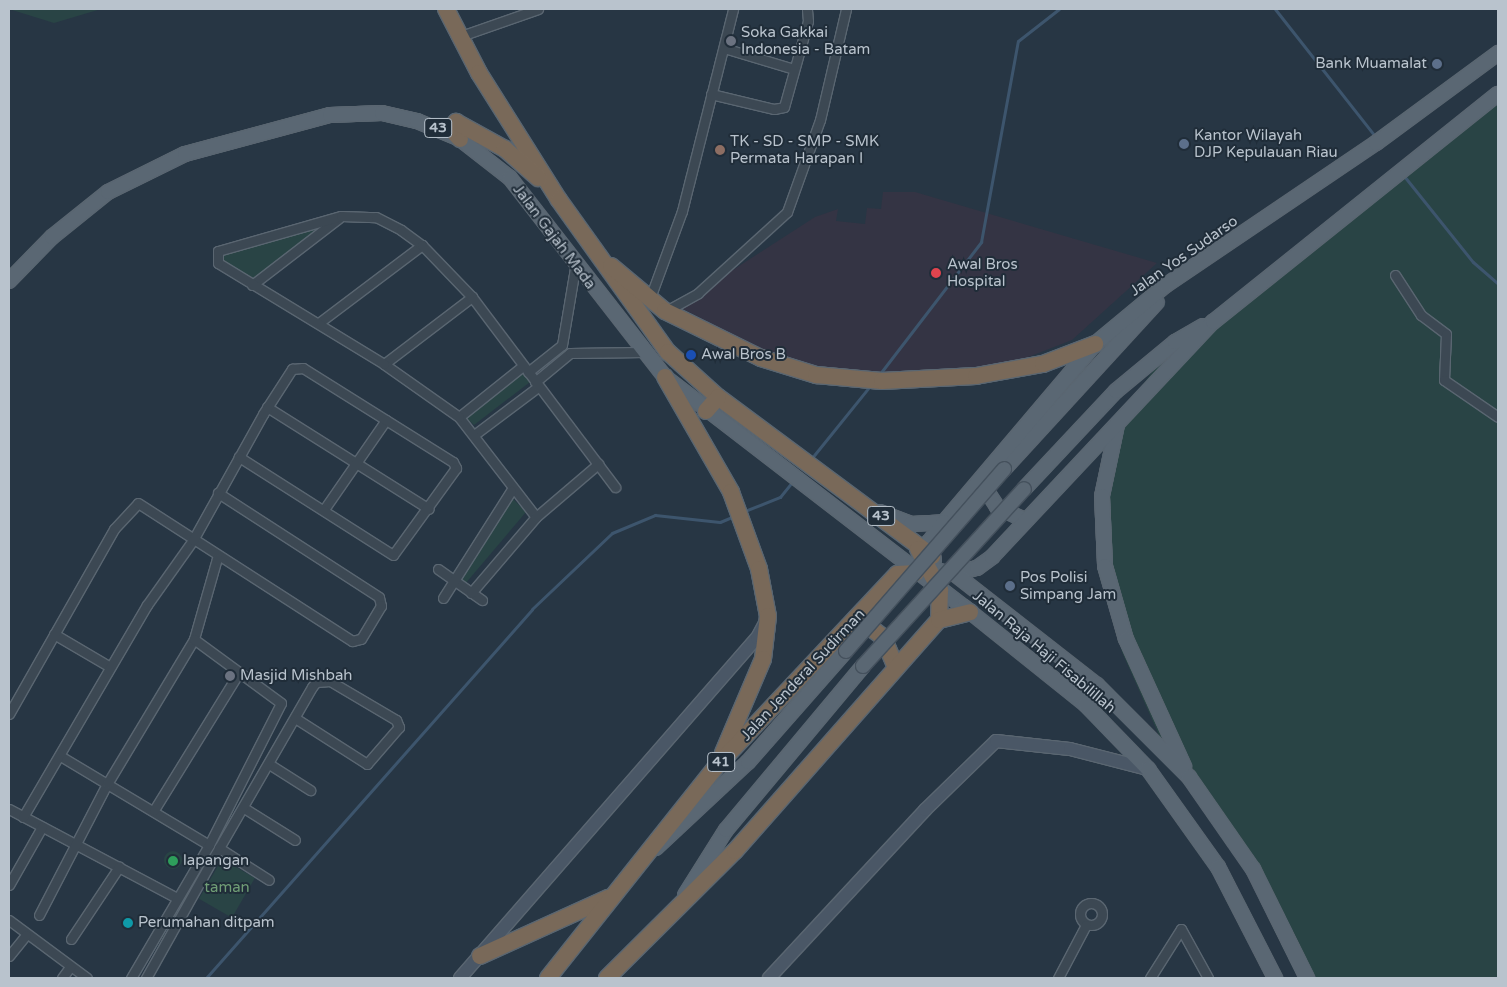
<!DOCTYPE html>
<style>
body{margin:0}
#map{position:relative;width:1507px;height:987px;overflow:hidden;background:#273644;font-family:"Varela Round",sans-serif}
div>[style]{position:absolute}
.medical>*{inset:0;background:#343444}
.green>*{inset:0;background:#294445;transform-origin:0 0}
.round{border-radius:50%}
.stream>*{height:3px;margin:-1.5px;padding:0 1.5px;transform-origin:1.5px;border-radius:1.5px;background:#3d556d}
.roads{filter:drop-shadow(1px 0 #5a6671) drop-shadow(-1px 0 #5a6671) drop-shadow(0 1px #5a6671) drop-shadow(0 -1px #5a6671)}
.street>*{height:9px;margin:-4.5px;padding:0 4.5px;transform-origin:4.5px;border-radius:4.5px;background:#3c4853}
.street>.ring{margin:-4.5px;padding:0;box-sizing:content-box;background:none;border:9px solid #3c4853;border-radius:50%}
.secondary>*{height:12px;margin:-6px;padding:0 6px;transform-origin:6px;border-radius:6px;background:#4a5766}
.primary>*{height:14px;margin:-7px;padding:0 7px;transform-origin:7px;border-radius:7px;background:#5a6773}
.highway>*{height:16px;margin:-8px;padding:0 8px;transform-origin:8px;border-radius:8px;background:#796959}
.bridges{filter:drop-shadow(1px 0 #45515d) drop-shadow(-1px 0 #45515d) drop-shadow(0 1px #45515d) drop-shadow(0 -1px #45515d)}
.primary-bridge>*{height:14px;margin:-7px;padding:0 7px;transform-origin:7px;border-radius:7px;background:#5a6773}
.dots>*{width:14px;height:14px;translate:-50% -50%;box-sizing:border-box;border:2px solid #202d39;border-radius:50%}
span{translate:-50% -50%;white-space:nowrap;text-align:center;line-height:1.15;-webkit-text-stroke:4px #202d39;paint-order:stroke}
.shield-label span{padding:1px 4px;background:#202d39;border:1px solid;border-radius:4px;-webkit-text-stroke-width:0}
.shield-label{font-size:14px;color:#b9c3cd;font-weight:700}
.poi-label{font-size:15px;color:#b9c3cd}
.left{translate:0 -50%;text-align:left}
.right{translate:-100% -50%;text-align:right}
.street-label{font-size:15px;color:#b9c3cd}
.park-label{font-size:15px;color:#709e76}
.frame{position:absolute;inset:0;border:10px solid #b9c3cd;pointer-events:none}
</style>
<div id="map">
<div class="medical">
<i style="clip-path:polygon(883px 192px,915px 192px,1157px 263px,1072px 340px,1018px 361px,964px 371px,850px 375px,782px 359px,677px 306px,815px 217px,838px 209px,836px 221px,865px 224px,867px 208px,881px 209px)"></i>
</div>
<div class="green">
<i style="clip-path:polygon(9px 9px,101px 9px,54px 23px)"></i>
<i style="clip-path:polygon(1498px 94px,1498px 978px,1300px 978px,1236px 851px,1159px 735px,1122px 652px,1113px 610px,1106px 527px,1113px 469px,1129px 404px,1160px 361px)"></i>
<i style="clip-path:polygon(321px 226px,253px 279px,218px 257px,222px 253px)"></i>
<i style="clip-path:polygon(518px 365px,530px 382px,474px 425px,460px 412px)"></i>
<i style="clip-path:polygon(509px 495px,526px 512px,465px 584px,457px 576px)"></i>
<i class="round" style="left:164px;top:851px;width:18px;height:18px"></i>
<i style="left:222px;top:859px;width:38px;height:46px;rotate:30deg"></i>
</div>
<div class="stream">
<i style="left:1275px;top:9px;width:162px;rotate:51.8deg"></i>
<i style="left:1404px;top:176px;width:110px;rotate:51.3deg"></i>
<i style="left:1473px;top:262px;width:33px;rotate:41deg"></i>
<i style="left:879px;top:375px;width:168px;rotate:-52.5deg"></i>
<i style="left:981px;top:242px;width:204px;rotate:-79.6deg"></i>
<i style="left:1018px;top:41px;width:52px;rotate:-38deg"></i>
<i style="left:811px;top:459px;width:94px;rotate:-51.1deg"></i>
<i style="left:742px;top:512px;width:41px;rotate:-21.5deg"></i>
<i style="left:780px;top:497px;width:21px;rotate:-51deg"></i>
<i style="left:206px;top:978px;width:492px;rotate:-48.5deg"></i>
<i style="left:532px;top:609px;width:110px;rotate:-43.5deg"></i>
<i style="left:612px;top:533px;width:47px;rotate:-22.7deg"></i>
<i style="left:655px;top:515px;width:65px;rotate:6.1deg"></i>
<i style="left:720px;top:522px;width:15px;rotate:-23deg"></i>
</div>
<div class="roads">
<div class="street">
<i style="left:458px;top:37px;width:85px;rotate:-19.3deg"></i>
<i style="left:724px;top:48px;width:73px;rotate:16.7deg"></i>
<i style="left:711px;top:94px;width:65px;rotate:13.4deg"></i>
<i style="left:774px;top:109px;width:10px;rotate:-11deg"></i>
<i style="left:784px;top:107px;width:89px;rotate:-74.4deg"></i>
<i style="left:808px;top:21px;width:12px;rotate:-95deg"></i>
<i style="left:1395px;top:275px;width:48px;rotate:57deg"></i>
<i style="left:1421px;top:315px;width:31px;rotate:37deg"></i>
<i style="left:1446px;top:334px;width:46px;rotate:92.5deg"></i>
<i style="left:1444px;top:380px;width:65px;rotate:34.4deg"></i>
<i style="left:252px;top:285px;width:110px;rotate:-37.6deg"></i>
<i style="left:650px;top:298px;width:93px;rotate:-69.8deg"></i>
<i style="left:682px;top:211px;width:208px;rotate:-75.8deg"></i>
<i style="left:666px;top:311px;width:37px;rotate:-29deg"></i>
<i style="left:698px;top:293px;width:120px;rotate:-42.3deg"></i>
<i style="left:787px;top:212px;width:98px;rotate:-70.3deg"></i>
<i style="left:820px;top:120px;width:114px;rotate:-76.8deg"></i>
<i style="left:320px;top:322px;width:128px;rotate:-37deg"></i>
<i style="left:384px;top:364px;width:111px;rotate:-37.3deg"></i>
<i style="left:528px;top:372px;width:43px;rotate:-38.5deg"></i>
<i style="left:562px;top:345px;width:78px;rotate:-80.4deg"></i>
<i style="left:535px;top:382px;width:45px;rotate:-39.6deg"></i>
<i style="left:570px;top:353px;width:74px;rotate:-0.8deg"></i>
<i style="left:267px;top:407px;width:191px;rotate:32.2deg"></i>
<i style="left:459px;top:417px;width:82px;rotate:-38.6deg"></i>
<i style="left:474px;top:435px;width:80px;rotate:-36.9deg"></i>
<i style="left:325px;top:508px;width:107px;rotate:-55.3deg"></i>
<i style="left:536px;top:517px;width:126px;rotate:-127.6deg"></i>
<i style="left:459px;top:417px;width:92px;rotate:-144.8deg"></i>
<i style="left:384px;top:364px;width:194px;rotate:-148.7deg"></i>
<i style="left:218px;top:263px;width:12px;rotate:-90deg"></i>
<i style="left:218px;top:251px;width:128px;rotate:-15.9deg"></i>
<i style="left:341px;top:216px;width:35px;rotate:2deg"></i>
<i style="left:376px;top:217px;width:28px;rotate:27deg"></i>
<i style="left:401px;top:230px;width:26px;rotate:36deg"></i>
<i style="left:422px;top:245px;width:72px;rotate:46.1deg"></i>
<i style="left:472px;top:297px;width:238px;rotate:53deg"></i>
<i style="left:438px;top:569px;width:54px;rotate:35.2deg"></i>
<i style="left:471px;top:593px;width:100px;rotate:-49.5deg"></i>
<i style="left:536px;top:517px;width:82px;rotate:-40.5deg"></i>
<i style="left:443px;top:598px;width:127px;rotate:-57.6deg"></i>
<i style="left:54px;top:634px;width:65px;rotate:30.5deg"></i>
<i style="left:9px;top:714px;width:213px;rotate:-60.4deg"></i>
<i style="left:114px;top:529px;width:35px;rotate:-47deg"></i>
<i style="left:138px;top:503px;width:255px;rotate:32.8deg"></i>
<i style="left:352px;top:641px;width:9px;rotate:-13deg"></i>
<i style="left:361px;top:639px;width:39px;rotate:-59deg"></i>
<i style="left:381px;top:606px;width:9px;rotate:-103deg"></i>
<i style="left:379px;top:597px;width:192px;rotate:-147.1deg"></i>
<i style="left:62px;top:757px;width:171px;rotate:30.9deg"></i>
<i style="left:269px;top:764px;width:49px;rotate:32.4deg"></i>
<i style="left:244px;top:808px;width:60px;rotate:32.1deg"></i>
<i style="left:9px;top:809px;width:190px;rotate:27.9deg"></i>
<i style="left:154px;top:810px;width:160px;rotate:-58.3deg"></i>
<i style="left:23px;top:817px;width:246px;rotate:-59.7deg"></i>
<i style="left:147px;top:605px;width:80px;rotate:-54.7deg"></i>
<i style="left:193px;top:540px;width:144px;rotate:-60.9deg"></i>
<i style="left:263px;top:414px;width:54px;rotate:-57.2deg"></i>
<i style="left:292px;top:369px;width:11px;rotate:-5deg"></i>
<i style="left:303px;top:368px;width:177px;rotate:32.1deg"></i>
<i style="left:453px;top:462px;width:7px;rotate:63deg"></i>
<i style="left:456px;top:468px;width:107px;rotate:125.9deg"></i>
<i style="left:393px;top:555px;width:183px;rotate:-147.5deg"></i>
<i style="left:219px;top:848px;width:59px;rotate:32.6deg"></i>
<i style="left:9px;top:885px;width:67px;rotate:-60.4deg"></i>
<i class="ring" style="left:1080px;top:903px;width:13px;height:13px"></i>
<i style="left:39px;top:915px;width:148px;rotate:-62.6deg"></i>
<i style="left:107px;top:784px;width:169px;rotate:-59deg"></i>
<i style="left:194px;top:639px;width:84px;rotate:-74.1deg"></i>
<i style="left:9px;top:920px;width:97px;rotate:36.6deg"></i>
<i style="left:71px;top:939px;width:87px;rotate:-56.3deg"></i>
<i style="left:9px;top:956px;width:27px;rotate:-51deg"></i>
<i style="left:62px;top:978px;width:14px;rotate:-54deg"></i>
<i style="left:131px;top:978px;width:154px;rotate:-59.6deg"></i>
<i style="left:209px;top:845px;width:159px;rotate:-63.1deg"></i>
<i style="left:281px;top:703px;width:108px;rotate:-143.7deg"></i>
<i style="left:146px;top:978px;width:149px;rotate:-60.7deg"></i>
<i style="left:219px;top:848px;width:186px;rotate:-60deg"></i>
<i style="left:312px;top:687px;width:6px;rotate:-51deg"></i>
<i style="left:316px;top:682px;width:14px;rotate:-4deg"></i>
<i style="left:330px;top:681px;width:77px;rotate:30.6deg"></i>
<i style="left:396px;top:720px;width:8px;rotate:67deg"></i>
<i style="left:399px;top:727px;width:49px;rotate:130.9deg"></i>
<i style="left:367px;top:764px;width:85px;rotate:-147.4deg"></i>
<i style="left:1058px;top:978px;width:60px;rotate:-62.2deg"></i>
<i style="left:1150px;top:978px;width:58px;rotate:-57.7deg"></i>
<i style="left:1181px;top:929px;width:56px;rotate:61.1deg"></i>
</div>
<div class="secondary">
<i style="left:460px;top:978px;width:451px;rotate:-48.9deg"></i>
<i style="left:757px;top:638px;width:17px;rotate:-62deg"></i>
<i style="left:769px;top:978px;width:229px;rotate:-47.1deg"></i>
<i style="left:925px;top:810px;width:99px;rotate:-44.2deg"></i>
<i style="left:996px;top:741px;width:74px;rotate:6.2deg"></i>
<i style="left:1070px;top:749px;width:81px;rotate:14.4deg"></i>
</div>
<div class="primary">
<i style="left:9px;top:281px;width:62px;rotate:-45.7deg"></i>
<i style="left:52px;top:237px;width:72px;rotate:-38.8deg"></i>
<i style="left:108px;top:192px;width:86px;rotate:-26.3deg"></i>
<i style="left:185px;top:154px;width:150px;rotate:-15.1deg"></i>
<i style="left:330px;top:115px;width:52px;rotate:-2.2deg"></i>
<i style="left:382px;top:113px;width:36px;rotate:13deg"></i>
<i style="left:417px;top:121px;width:47px;rotate:22.7deg"></i>
<i style="left:460px;top:139px;width:63px;rotate:38deg"></i>
<i style="left:510px;top:178px;width:252px;rotate:52.1deg"></i>
<i style="left:665px;top:377px;width:385px;rotate:37.6deg"></i>
<i style="left:1117px;top:425px;width:73px;rotate:101.9deg"></i>
<i style="left:1102px;top:496px;width:70px;rotate:87.5deg"></i>
<i style="left:1105px;top:566px;width:76px;rotate:74deg"></i>
<i style="left:1126px;top:639px;width:140px;rotate:65.5deg"></i>
<i style="left:1004px;top:469px;width:226px;rotate:-47.5deg"></i>
<i style="left:981px;top:482px;width:30px;rotate:57deg"></i>
<i style="left:997px;top:507px;width:31px;rotate:25deg"></i>
<i style="left:1024px;top:489px;width:134px;rotate:-46.8deg"></i>
<i style="left:1116px;top:391px;width:77px;rotate:-39.7deg"></i>
<i style="left:1175px;top:342px;width:32px;rotate:-30deg"></i>
<i style="left:880px;top:512px;width:33px;rotate:21deg"></i>
<i style="left:911px;top:524px;width:33px;rotate:-3deg"></i>
<i style="left:944px;top:522px;width:233px;rotate:-49.7deg"></i>
<i style="left:1095px;top:344px;width:92px;rotate:-39.7deg"></i>
<i style="left:1166px;top:285px;width:254px;rotate:-34.1deg"></i>
<i style="left:1376px;top:143px;width:152px;rotate:-36.4deg"></i>
<i style="left:934px;top:560px;width:19px;rotate:-106deg"></i>
<i style="left:929px;top:542px;width:25px;rotate:-53deg"></i>
<i style="left:921px;top:567px;width:34px;rotate:12deg"></i>
<i style="left:954px;top:574px;width:24px;rotate:-15deg"></i>
<i style="left:977px;top:568px;width:19px;rotate:-36deg"></i>
<i style="left:992px;top:557px;width:323px;rotate:-46.8deg"></i>
<i style="left:1213px;top:322px;width:365px;rotate:-38.7deg"></i>
<i style="left:951px;top:571px;width:185px;rotate:38deg"></i>
<i style="left:1097px;top:685px;width:130px;rotate:45deg"></i>
<i style="left:1189px;top:777px;width:112px;rotate:55.2deg"></i>
<i style="left:1253px;top:869px;width:122px;rotate:63.6deg"></i>
<i style="left:964px;top:607px;width:155px;rotate:38.7deg"></i>
<i style="left:1085px;top:704px;width:91px;rotate:45.9deg"></i>
<i style="left:1148px;top:769px;width:120px;rotate:54.5deg"></i>
<i style="left:1218px;top:867px;width:125px;rotate:62.8deg"></i>
<i style="left:656px;top:848px;width:126px;rotate:-43.1deg"></i>
<i style="left:748px;top:762px;width:148px;rotate:-48.6deg"></i>
<i style="left:685px;top:895px;width:77px;rotate:-57.8deg"></i>
<i style="left:726px;top:830px;width:214px;rotate:-50.1deg"></i>
</div>
<div class="highway">
<i style="left:446px;top:9px;width:72px;rotate:62.7deg"></i>
<i style="left:479px;top:73px;width:150px;rotate:57.8deg"></i>
<i style="left:559px;top:200px;width:187px;rotate:54.4deg"></i>
<i style="left:668px;top:352px;width:67px;rotate:42deg"></i>
<i style="left:718px;top:397px;width:267px;rotate:36.6deg"></i>
<i style="left:460px;top:139px;width:13px;rotate:-132deg"></i>
<i style="left:451px;top:129px;width:9px;rotate:-54deg"></i>
<i style="left:456px;top:122px;width:56px;rotate:28.9deg"></i>
<i style="left:505px;top:149px;width:44px;rotate:41.3deg"></i>
<i style="left:611px;top:266px;width:70px;rotate:39.8deg"></i>
<i style="left:665px;top:311px;width:107px;rotate:26.1deg"></i>
<i style="left:761px;top:358px;width:58px;rotate:17.2deg"></i>
<i style="left:816px;top:375px;width:66px;rotate:5.2deg"></i>
<i style="left:882px;top:381px;width:94px;rotate:-3deg"></i>
<i style="left:976px;top:376px;width:68px;rotate:-10.2deg"></i>
<i style="left:1043px;top:364px;width:56px;rotate:-21deg"></i>
<i style="left:665px;top:377px;width:133px;rotate:60.1deg"></i>
<i style="left:731px;top:492px;width:82px;rotate:70deg"></i>
<i style="left:759px;top:569px;width:48px;rotate:79.2deg"></i>
<i style="left:768px;top:616px;width:43px;rotate:96.6deg"></i>
<i style="left:763px;top:659px;width:102px;rotate:113.1deg"></i>
<i style="left:706px;top:411px;width:18px;rotate:-49deg"></i>
<i style="left:918px;top:549px;width:47px;rotate:61.8deg"></i>
<i style="left:940px;top:590px;width:30px;rotate:92deg"></i>
<i style="left:852px;top:628px;width:19px"></i>
<i style="left:871px;top:628px;width:15px;rotate:37deg"></i>
<i style="left:883px;top:637px;width:33px;rotate:67deg"></i>
<i style="left:480px;top:956px;width:141px;rotate:-24.4deg"></i>
<i style="left:548px;top:978px;width:268px;rotate:-51.5deg"></i>
<i style="left:715px;top:768px;width:266px;rotate:-46.8deg"></i>
<i style="left:897px;top:574px;width:19px;rotate:-3deg"></i>
<i style="left:607px;top:978px;width:180px;rotate:-44.8deg"></i>
<i style="left:735px;top:851px;width:308px;rotate:-48.6deg"></i>
<i style="left:939px;top:620px;width:32px;rotate:-14deg"></i>
</div>
</div>
<div class="bridges">
<div class="primary-bridge">
<i style="left:846px;top:651px;width:241px;rotate:-49deg"></i>
<i style="left:863px;top:666px;width:239px;rotate:-47.7deg"></i>
</div>
</div>
<div class="dots">
<i style="left:731px;top:41px;background:#6b7280"></i>
<i style="left:1437px;top:64px;background:#5c6f8a"></i>
<i style="left:1184px;top:144px;background:#5c6f8a"></i>
<i style="left:720px;top:150px;background:#8d6e63"></i>
<i style="left:936px;top:273px;background:#e0444e"></i>
<i style="left:691px;top:355px;background:#1a4fb4"></i>
<i style="left:1010px;top:586px;background:#5c6f8a"></i>
<i style="left:230px;top:676px;background:#6b7280"></i>
<i style="left:173px;top:861px;background:#2e9e5b"></i>
<i style="left:128px;top:923px;background:#0f9aa8"></i>
</div>
<div class="shield-label">
<span style="left:438px;top:128px">43</span>
<span style="left:881px;top:516px">43</span>
<span style="left:721px;top:762px">41</span>
</div>
<div class="poi-label">
<span class="left" style="left:741px;top:41px">Soka Gakkai<br>Indonesia - Batam</span>
<span class="right" style="left:1427px;top:64px">Bank Muamalat</span>
<span class="left" style="left:1194px;top:144px">Kantor Wilayah<br>DJP Kepulauan Riau</span>
<span class="left" style="left:730px;top:150px">TK - SD - SMP - SMK<br>Permata Harapan I</span>
<span class="left" style="left:947px;top:273px">Awal Bros<br>Hospital</span>
<span class="left" style="left:701px;top:355px">Awal Bros B</span>
<span class="left" style="left:1020px;top:586px">Pos Polisi<br>Simpang Jam</span>
<span class="left" style="left:240px;top:676px">Masjid Mishbah</span>
<span class="left" style="left:183px;top:861px">lapangan</span>
<span class="left" style="left:138px;top:923px">Perumahan ditpam</span>
</div>
<div class="street-label">
<span style="left:554px;top:237px;rotate:53deg">Jalan Gajah Mada</span>
<span style="left:1184px;top:256px;rotate:-35deg">Jalan Yos Sudarso</span>
<span style="left:1044px;top:652px;rotate:40deg">Jalan Raja Haji Fisabilillah</span>
<span style="left:803px;top:675px;rotate:-47deg">Jalan Jenderal Sudirman</span>
</div>
<div class="park-label">
<span style="left:227px;top:888px">taman</span>
</div>
<div class="frame"></div>
</div>
